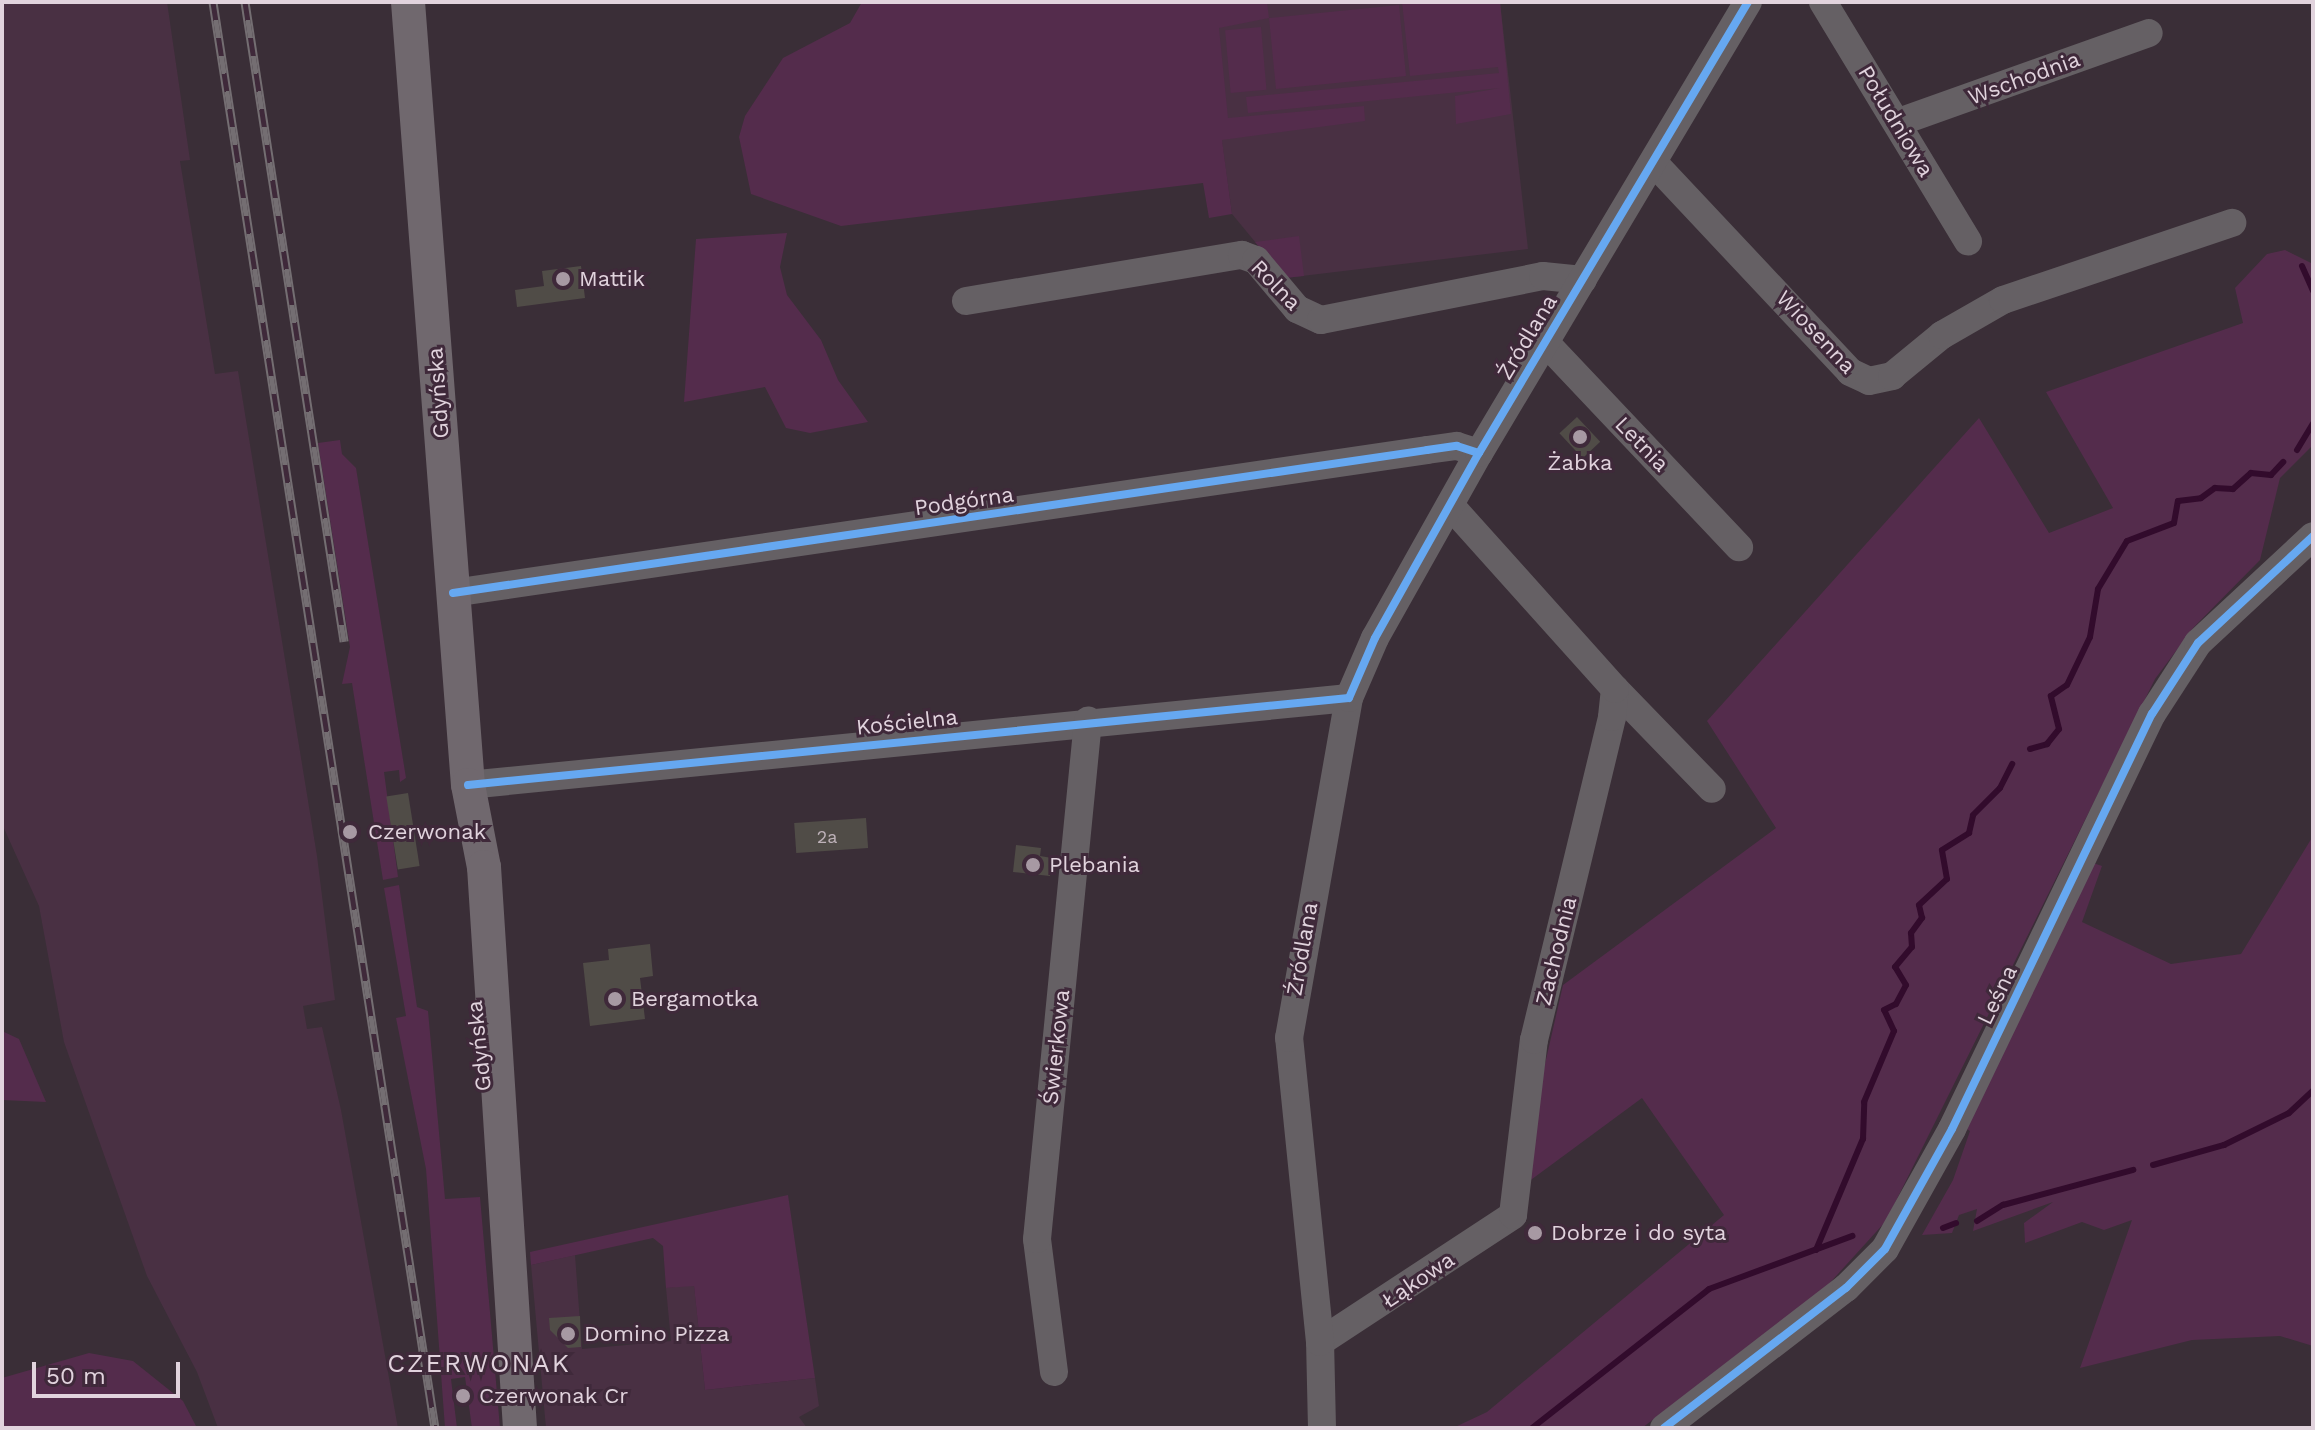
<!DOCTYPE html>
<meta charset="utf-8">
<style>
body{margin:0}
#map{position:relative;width:2315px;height:1430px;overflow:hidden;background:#3a2e37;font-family:"Work Sans",sans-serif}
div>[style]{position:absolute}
.built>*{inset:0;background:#493043}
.green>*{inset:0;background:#542c4c;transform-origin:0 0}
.stream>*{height:6px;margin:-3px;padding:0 3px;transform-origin:3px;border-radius:3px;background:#320b2c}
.building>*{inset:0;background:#504c47;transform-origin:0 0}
.minor>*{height:28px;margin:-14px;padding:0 14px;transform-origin:14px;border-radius:14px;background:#656064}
.major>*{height:34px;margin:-17px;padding:0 17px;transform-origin:17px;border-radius:17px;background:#70686e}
.rail>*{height:9px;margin-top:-4.5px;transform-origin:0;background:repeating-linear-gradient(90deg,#3f293a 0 18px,#746e72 0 36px);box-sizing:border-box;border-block:2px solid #746e72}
.cycleway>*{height:8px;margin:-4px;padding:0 4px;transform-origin:4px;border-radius:4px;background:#66a8f1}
.dots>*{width:22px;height:22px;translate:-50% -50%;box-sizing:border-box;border:4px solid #3f293a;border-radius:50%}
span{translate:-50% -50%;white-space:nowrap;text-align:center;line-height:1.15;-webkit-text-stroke:6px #3f293a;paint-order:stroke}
.number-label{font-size:18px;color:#bdb1b8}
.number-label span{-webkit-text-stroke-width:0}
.street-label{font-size:22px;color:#e1d3dd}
.poi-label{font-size:22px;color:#e1d3dd}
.left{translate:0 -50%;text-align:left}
.quarter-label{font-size:26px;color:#e1d3dd;letter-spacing:2px}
.frame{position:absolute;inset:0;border:4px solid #e1d3dd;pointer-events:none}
.scale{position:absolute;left:32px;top:1362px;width:148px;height:36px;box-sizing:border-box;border:4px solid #e1d3dd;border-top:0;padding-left:10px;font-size:24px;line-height:28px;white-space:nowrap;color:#e1d3dd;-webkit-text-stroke:6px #3f293a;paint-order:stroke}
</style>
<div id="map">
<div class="built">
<i style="clip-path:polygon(2px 2px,167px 2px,190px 160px,180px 161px,215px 374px,238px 371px,317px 856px,335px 1000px,303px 1006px,307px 1029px,322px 1027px,341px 1110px,398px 1428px,218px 1428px,197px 1372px,147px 1276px,64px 1042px,39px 906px,2px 824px)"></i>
<i style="clip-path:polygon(1246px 2px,1500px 2px,1528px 249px,1285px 278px,1232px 214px,1203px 6px)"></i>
<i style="clip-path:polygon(575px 1255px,582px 1349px,671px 1341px,666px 1288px,694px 1285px,705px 1390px,815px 1378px,819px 1406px,799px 1417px,807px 1428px,546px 1428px,531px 1265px)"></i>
</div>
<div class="green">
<i style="clip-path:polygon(862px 2px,1267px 2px,1269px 18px,1399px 5px,1406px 76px,1276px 89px,1269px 18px,1219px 28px,1228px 118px,1364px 106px,1365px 121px,1222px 140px,1232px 214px,1209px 218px,1203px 183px,841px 226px,751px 194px,739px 137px,745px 116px,783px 58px,850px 23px)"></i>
<i style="clip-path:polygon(1402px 2px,1500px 2px,1511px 114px,1456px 124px,1455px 96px,1500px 88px,1248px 113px,1246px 97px,1499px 73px,1498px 67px,1410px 76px)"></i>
<i style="left:1261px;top:27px;width:63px;height:36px;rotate:85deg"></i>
<i style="clip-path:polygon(787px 233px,780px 267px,787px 295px,821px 340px,838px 380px,868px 422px,810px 433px,786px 428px,765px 387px,684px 402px,696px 239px)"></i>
<i style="clip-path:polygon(1299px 236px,1304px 276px,1285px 278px,1255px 242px)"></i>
<i style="clip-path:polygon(2285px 250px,2313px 264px,2313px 445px,2280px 478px,2260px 560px,2194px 627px,2155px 679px,1886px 1221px,1827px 1286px,1642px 1428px,1453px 1428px,1487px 1412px,1724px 1215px,1642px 1098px,1516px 1191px,1563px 985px,1776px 828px,1707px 721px,1979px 418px,2049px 533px,2113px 508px,2046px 392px,2243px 323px,2235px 288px,2267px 254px)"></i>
<i style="clip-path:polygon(340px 440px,342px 454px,356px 468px,406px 778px,400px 782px,399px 770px,384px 772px,398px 877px,383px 880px,352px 683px,342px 684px,350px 647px,318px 443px)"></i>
<i style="clip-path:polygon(2313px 836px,2313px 1346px,2280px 1336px,2192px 1340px,2080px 1368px,2132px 1220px,2104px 1230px,2082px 1222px,2025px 1243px,2024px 1223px,2053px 1202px,1973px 1231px,1977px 1209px,1959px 1215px,1952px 1233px,1922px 1235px,1953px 1180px,1970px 1131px,1965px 1128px,2090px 862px,2102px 866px,2082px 922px,2171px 964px,2241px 954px)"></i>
<i style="clip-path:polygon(399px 885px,417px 1007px,428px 1011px,445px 1199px,480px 1197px,500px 1428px,472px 1428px,465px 1377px,451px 1379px,457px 1428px,445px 1428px,426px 1169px,396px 1018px,406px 1016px,384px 888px)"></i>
<i style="clip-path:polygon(2px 1031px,19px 1039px,46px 1102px,2px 1100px)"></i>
<i style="clip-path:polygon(788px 1195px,815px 1378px,705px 1390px,694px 1286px,666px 1288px,663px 1246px,653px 1238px,531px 1265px,530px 1252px)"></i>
<i style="clip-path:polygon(89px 1353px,133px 1361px,183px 1401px,197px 1428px,2px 1428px,2px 1378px)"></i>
</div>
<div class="stream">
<i style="left:2302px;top:266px;width:27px;rotate:66deg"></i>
<i style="left:2297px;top:450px;width:31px;rotate:-59deg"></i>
<i style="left:2030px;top:749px;width:18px;rotate:-16deg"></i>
<i style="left:2047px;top:744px;width:19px;rotate:-51deg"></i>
<i style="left:2059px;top:729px;width:34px;rotate:-104deg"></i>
<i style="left:2051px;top:696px;width:19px;rotate:-35deg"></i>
<i style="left:2067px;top:685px;width:53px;rotate:-64.4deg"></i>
<i style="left:2090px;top:637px;width:49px;rotate:-80.5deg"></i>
<i style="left:2098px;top:589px;width:56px;rotate:-58.9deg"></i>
<i style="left:2127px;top:541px;width:50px;rotate:-21deg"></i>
<i style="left:2174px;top:523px;width:22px;rotate:-80deg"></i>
<i style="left:2178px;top:501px;width:23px;rotate:-7deg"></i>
<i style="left:2201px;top:498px;width:17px;rotate:-36deg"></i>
<i style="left:2215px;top:488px;width:18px;rotate:3deg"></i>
<i style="left:2233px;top:489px;width:24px;rotate:-42deg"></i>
<i style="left:2251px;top:473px;width:20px;rotate:6deg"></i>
<i style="left:2271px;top:475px;width:18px;rotate:-47deg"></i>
<i style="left:2153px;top:1165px;width:74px;rotate:-15.7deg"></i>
<i style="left:2224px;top:1145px;width:72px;rotate:-26.2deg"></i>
<i style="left:2289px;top:1113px;width:33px;rotate:-43deg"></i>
<i style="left:1977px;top:1221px;width:31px;rotate:-32deg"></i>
<i style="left:2003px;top:1205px;width:135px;rotate:-15.1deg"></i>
<i style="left:1943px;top:1228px;width:14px;rotate:-21deg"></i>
<i style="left:1816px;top:1250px;width:121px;rotate:-67.1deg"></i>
<i style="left:1863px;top:1139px;width:37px;rotate:-88deg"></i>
<i style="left:1864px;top:1102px;width:77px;rotate:-67.1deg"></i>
<i style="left:1894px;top:1031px;width:23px;rotate:-115deg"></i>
<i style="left:1884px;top:1010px;width:13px;rotate:-27deg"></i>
<i style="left:1896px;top:1004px;width:21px;rotate:-62deg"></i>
<i style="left:1906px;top:985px;width:21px;rotate:-121deg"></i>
<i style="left:1895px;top:967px;width:26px;rotate:-50deg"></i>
<i style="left:1912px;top:947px;width:14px;rotate:-94deg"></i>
<i style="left:1911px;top:933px;width:19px;rotate:-54deg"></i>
<i style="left:1922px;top:918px;width:13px;rotate:-103deg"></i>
<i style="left:1919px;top:905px;width:38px;rotate:-43deg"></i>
<i style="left:1947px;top:879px;width:29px;rotate:-100deg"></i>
<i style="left:1942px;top:850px;width:32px;rotate:-32deg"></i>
<i style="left:1969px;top:833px;width:18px;rotate:-77deg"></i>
<i style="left:1973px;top:815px;width:38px;rotate:-45deg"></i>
<i style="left:2000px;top:788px;width:27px;rotate:-63deg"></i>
<i style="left:1532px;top:1428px;width:225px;rotate:-38.1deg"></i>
<i style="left:1709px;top:1289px;width:153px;rotate:-20.3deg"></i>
</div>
<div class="building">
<i style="clip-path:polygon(581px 266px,585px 298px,517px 307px,515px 290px,544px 286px,542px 271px)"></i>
<i style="left:1577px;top:417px;width:34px;height:24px;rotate:47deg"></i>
<i style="left:408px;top:793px;width:74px;height:22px;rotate:81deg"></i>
<i style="left:866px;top:818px;width:30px;height:72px;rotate:86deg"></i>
<i style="clip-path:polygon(1016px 845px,1041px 848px,1040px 856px,1052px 858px,1050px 876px,1013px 872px)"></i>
<i style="clip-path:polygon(650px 944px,653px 976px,640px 978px,645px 1019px,590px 1026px,583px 963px,609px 960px,608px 949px)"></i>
<i style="clip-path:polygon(580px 1316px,581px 1347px,568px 1348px,550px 1330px,549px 1318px)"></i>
</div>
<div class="minor">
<i style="left:1823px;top:2px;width:280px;rotate:58.8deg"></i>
<i style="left:1899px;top:122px;width:265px;rotate:-19.6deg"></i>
<i style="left:1655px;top:164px;width:285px;rotate:46.8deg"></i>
<i style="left:1850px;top:372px;width:21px;rotate:25deg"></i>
<i style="left:1869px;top:381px;width:24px;rotate:-12deg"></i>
<i style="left:1892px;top:376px;width:65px;rotate:-39.4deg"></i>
<i style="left:1942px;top:335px;width:70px;rotate:-29.8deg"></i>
<i style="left:2003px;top:300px;width:242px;rotate:-18.6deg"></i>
<i style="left:966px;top:301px;width:280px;rotate:-9.5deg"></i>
<i style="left:1242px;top:255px;width:15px;rotate:20deg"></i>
<i style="left:1256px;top:260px;width:64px;rotate:50.1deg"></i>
<i style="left:1297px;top:309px;width:26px;rotate:25deg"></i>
<i style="left:1321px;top:320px;width:226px;rotate:-11.2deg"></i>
<i style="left:1543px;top:276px;width:40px;rotate:5.7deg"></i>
<i style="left:1544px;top:341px;width:284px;rotate:46.6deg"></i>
<i style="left:453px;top:593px;width:984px;rotate:-8.35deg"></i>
<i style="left:1427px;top:450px;width:30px;rotate:-8deg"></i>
<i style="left:1457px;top:446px;width:23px;rotate:18deg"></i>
<i style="left:1615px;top:689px;width:139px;rotate:45.9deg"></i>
<i style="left:468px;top:785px;width:885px;rotate:-5.64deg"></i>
<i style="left:1320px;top:1342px;width:231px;rotate:-33.3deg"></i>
<i style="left:1513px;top:1215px;width:176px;rotate:-83.2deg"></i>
<i style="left:1534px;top:1040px;width:332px;rotate:-76.4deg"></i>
<i style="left:1612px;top:717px;width:28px;rotate:-84deg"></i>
<i style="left:1615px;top:689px;width:247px;rotate:-131.9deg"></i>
<i style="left:1054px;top:1372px;width:134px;rotate:-97.3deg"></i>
<i style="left:1037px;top:1239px;width:521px;rotate:-84.38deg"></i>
<i style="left:1322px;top:1428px;width:86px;rotate:-91.3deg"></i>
<i style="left:1320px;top:1342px;width:306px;rotate:-95.8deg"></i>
<i style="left:1289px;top:1038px;width:345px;rotate:-80deg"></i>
<i style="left:1349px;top:698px;width:65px;rotate:-66.6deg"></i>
<i style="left:1375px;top:638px;width:212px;rotate:-60.7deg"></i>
<i style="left:1479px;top:453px;width:525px;rotate:-59.19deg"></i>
<i style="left:1664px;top:1428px;width:230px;rotate:-37.6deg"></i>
<i style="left:1846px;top:1288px;width:55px;rotate:-45deg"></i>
<i style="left:1885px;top:1249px;width:137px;rotate:-60.8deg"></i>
<i style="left:1952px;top:1129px;width:461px;rotate:-64.3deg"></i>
<i style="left:2152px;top:714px;width:85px;rotate:-57.1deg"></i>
<i style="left:2198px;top:643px;width:157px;rotate:-42.9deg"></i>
</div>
<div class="major">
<i style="left:408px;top:2px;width:785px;rotate:85.62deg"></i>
<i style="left:468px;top:785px;width:84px;rotate:79deg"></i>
<i style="left:484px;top:867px;width:562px;rotate:86.33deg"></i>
</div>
<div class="rail">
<i style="left:213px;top:2px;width:1443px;rotate:81.15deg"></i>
<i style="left:245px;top:2px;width:647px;rotate:81.19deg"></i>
</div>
<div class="cycleway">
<i style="left:453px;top:593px;width:984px;rotate:-8.35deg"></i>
<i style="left:1427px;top:450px;width:30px;rotate:-8deg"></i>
<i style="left:1457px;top:446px;width:23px;rotate:18deg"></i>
<i style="left:468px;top:785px;width:885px;rotate:-5.64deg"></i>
<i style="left:1349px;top:698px;width:65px;rotate:-66.6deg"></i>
<i style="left:1375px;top:638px;width:212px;rotate:-60.7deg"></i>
<i style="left:1479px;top:453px;width:525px;rotate:-59.19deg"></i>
<i style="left:1664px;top:1428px;width:230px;rotate:-37.6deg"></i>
<i style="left:1846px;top:1288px;width:55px;rotate:-45deg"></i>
<i style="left:1885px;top:1249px;width:137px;rotate:-60.8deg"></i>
<i style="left:1952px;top:1129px;width:461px;rotate:-64.3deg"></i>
<i style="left:2152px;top:714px;width:85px;rotate:-57.1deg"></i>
<i style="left:2198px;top:643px;width:157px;rotate:-42.9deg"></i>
</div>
<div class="dots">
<i style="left:563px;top:279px;background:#a799a3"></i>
<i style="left:1580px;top:437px;background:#a799a3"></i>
<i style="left:350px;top:832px;background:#a799a3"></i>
<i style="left:1033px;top:865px;background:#a799a3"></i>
<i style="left:615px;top:999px;background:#a799a3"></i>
<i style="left:1535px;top:1233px;background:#a799a3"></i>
<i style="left:568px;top:1334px;background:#a799a3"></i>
<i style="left:463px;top:1396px;background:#a799a3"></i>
</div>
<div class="number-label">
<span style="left:827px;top:837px">2a</span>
</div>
<div class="street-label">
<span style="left:2024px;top:78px;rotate:-20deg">Wschodnia</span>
<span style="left:1896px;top:121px;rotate:59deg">Południowa</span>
<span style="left:1276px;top:285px;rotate:46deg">Rolna</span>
<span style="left:1816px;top:332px;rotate:47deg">Wiosenna</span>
<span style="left:1527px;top:337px;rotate:-59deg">Źródlana</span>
<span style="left:438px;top:393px;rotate:-94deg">Gdyńska</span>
<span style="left:1642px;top:444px;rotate:46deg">Letnia</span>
<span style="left:964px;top:501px;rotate:-8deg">Podgórna</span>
<span style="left:907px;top:722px;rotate:-6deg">Kościelna</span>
<span style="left:1302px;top:949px;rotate:-80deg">Źródlana</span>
<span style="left:1556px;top:951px;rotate:-76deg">Zachodnia</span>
<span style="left:1997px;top:995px;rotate:-64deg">Leśna</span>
<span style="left:479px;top:1046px;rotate:-96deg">Gdyńska</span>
<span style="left:1056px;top:1047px;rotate:-84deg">Świerkowa</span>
<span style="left:1418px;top:1280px;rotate:-34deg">Łąkowa</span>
</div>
<div class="poi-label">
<span class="left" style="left:579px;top:279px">Mattik</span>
<span style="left:1580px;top:463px">Żabka</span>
<span class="left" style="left:368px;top:832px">Czerwonak</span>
<span class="left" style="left:1049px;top:865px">Plebania</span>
<span class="left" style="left:631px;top:999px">Bergamotka</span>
<span class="left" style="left:1551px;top:1233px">Dobrze i do syta</span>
<span class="left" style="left:584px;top:1334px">Domino Pizza</span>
<span class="left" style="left:479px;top:1396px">Czerwonak Cr</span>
</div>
<div class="quarter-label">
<span style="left:479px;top:1364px">CZERWONAK</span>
</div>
<div class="frame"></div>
<div class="scale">50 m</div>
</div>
